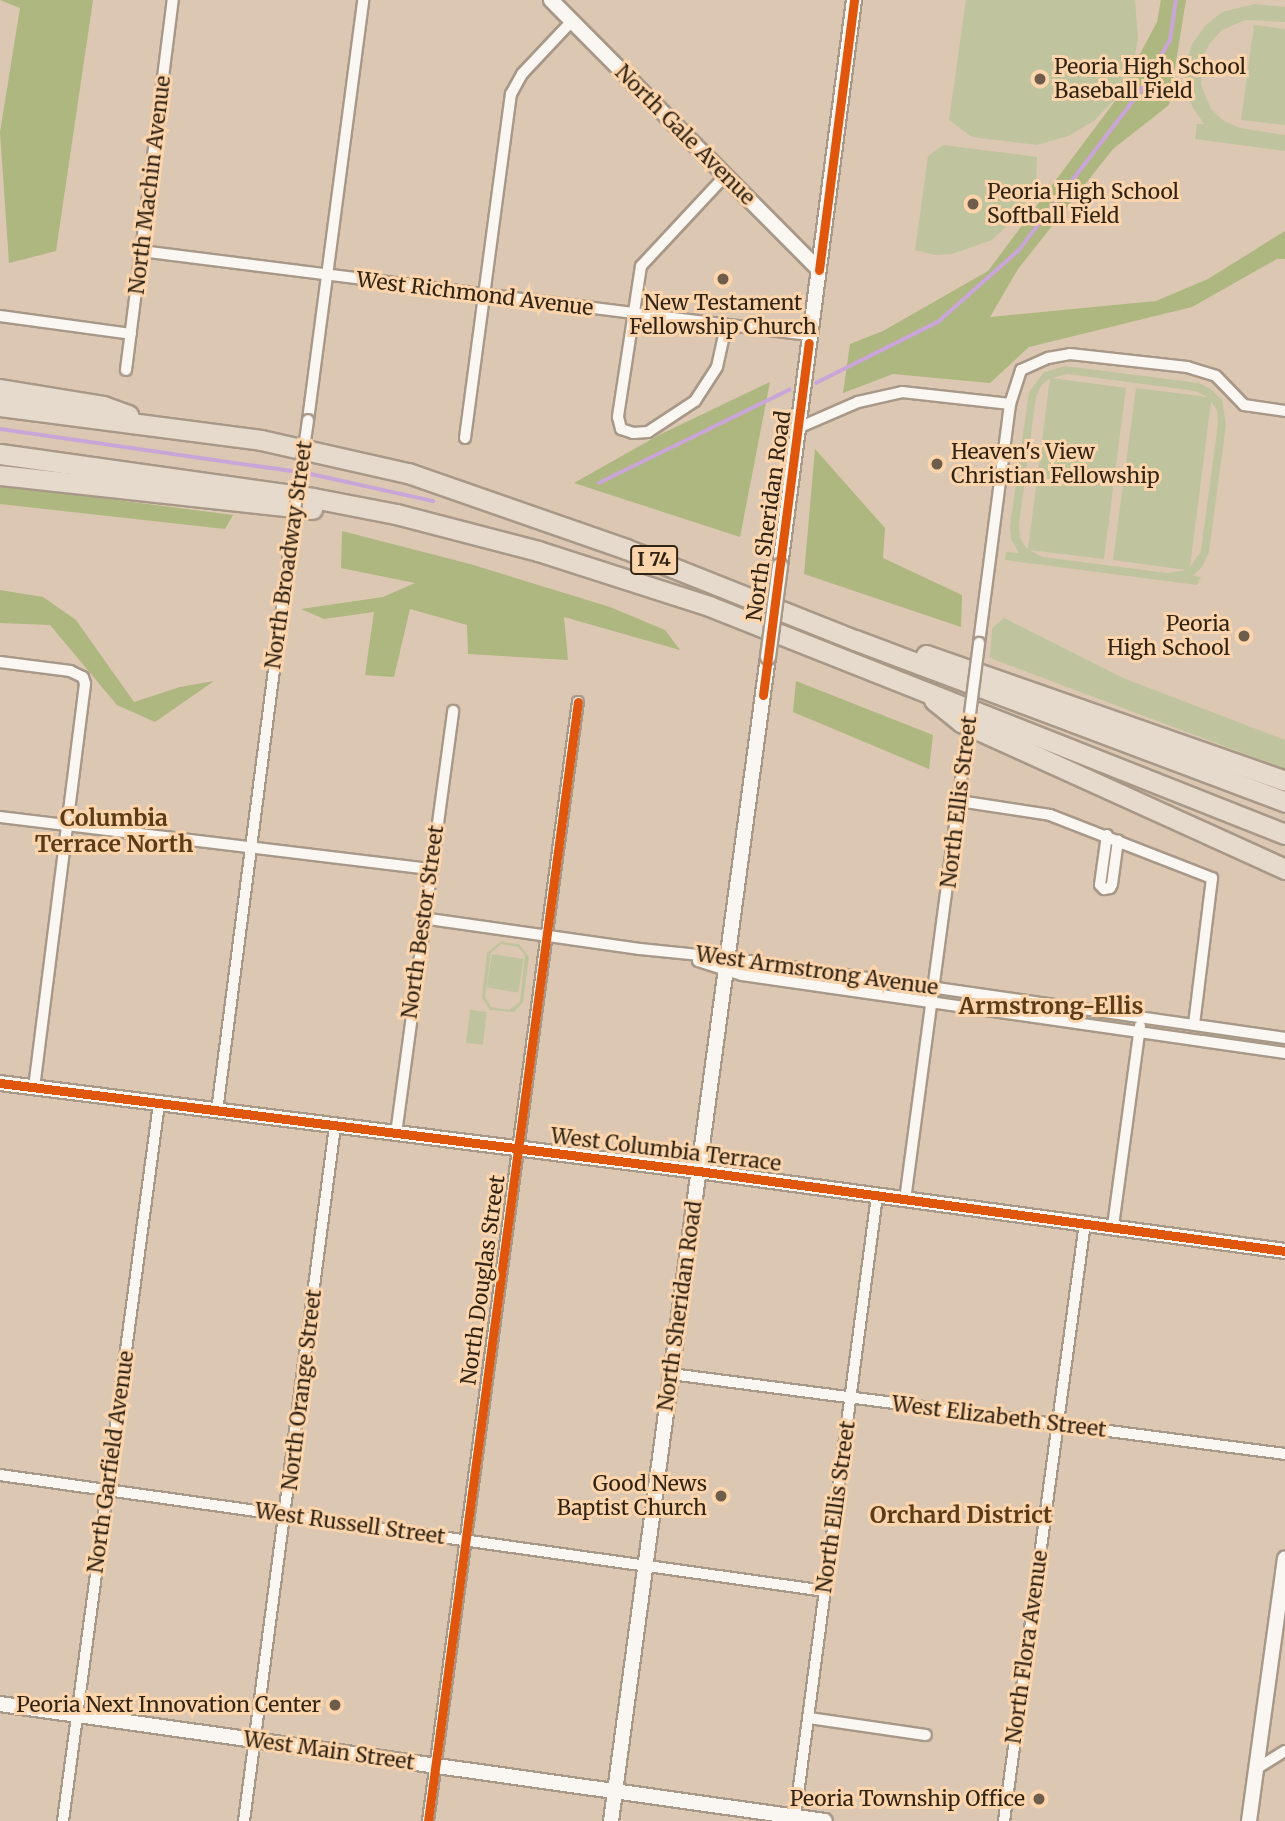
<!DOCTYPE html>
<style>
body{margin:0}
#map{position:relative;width:1285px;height:1821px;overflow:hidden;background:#dcc7b2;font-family:Merriweather,serif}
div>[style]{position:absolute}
.green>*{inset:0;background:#c0c49e;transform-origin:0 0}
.forest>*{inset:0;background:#adb77f}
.stream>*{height:3.5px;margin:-1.75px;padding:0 1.75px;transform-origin:1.75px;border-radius:1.75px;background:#caa6d8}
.roads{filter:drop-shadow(2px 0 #a89888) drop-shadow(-2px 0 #a89888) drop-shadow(0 2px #a89888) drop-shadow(0 -2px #a89888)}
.street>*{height:10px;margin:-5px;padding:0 5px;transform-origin:5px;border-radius:5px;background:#faf7f3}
.secondary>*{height:14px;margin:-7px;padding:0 7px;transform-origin:7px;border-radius:7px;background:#faf7f3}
.highway>*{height:19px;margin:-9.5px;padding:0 9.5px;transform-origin:9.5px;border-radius:9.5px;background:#e6dacc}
.bridges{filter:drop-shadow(2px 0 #a89888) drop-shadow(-2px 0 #a89888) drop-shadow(0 2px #a89888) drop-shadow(0 -2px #a89888)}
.street-bridge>*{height:10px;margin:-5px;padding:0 5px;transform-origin:5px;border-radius:5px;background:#faf7f3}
.secondary-bridge>*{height:14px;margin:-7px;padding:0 7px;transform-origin:7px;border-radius:7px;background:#faf7f3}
.cycleway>*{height:9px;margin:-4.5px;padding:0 4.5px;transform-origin:4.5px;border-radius:4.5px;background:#df560c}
.dots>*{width:19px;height:19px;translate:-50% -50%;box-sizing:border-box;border:4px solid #fcd5ac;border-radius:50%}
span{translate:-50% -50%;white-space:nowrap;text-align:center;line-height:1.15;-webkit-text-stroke:6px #fcd5ac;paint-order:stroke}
.shield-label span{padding:2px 5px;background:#fcd5ac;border:2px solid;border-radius:5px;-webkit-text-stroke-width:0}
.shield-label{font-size:19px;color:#322414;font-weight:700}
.poi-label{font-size:21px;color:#322414}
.left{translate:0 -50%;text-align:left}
.right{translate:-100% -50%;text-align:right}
.street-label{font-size:21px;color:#322414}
.neighbourhood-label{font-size:23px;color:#5c3c17;font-weight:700}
</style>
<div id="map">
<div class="green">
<i style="clip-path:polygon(966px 0,1135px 0,1138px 38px,1134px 60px,1115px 99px,1094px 121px,1068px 136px,1037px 145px,972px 137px,949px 120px)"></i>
<i style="clip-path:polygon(1255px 4px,1285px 7px,1285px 22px,1246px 20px,1222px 30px,1210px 43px,1202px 58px,1201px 85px,1211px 109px,1224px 121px,1240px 128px,1285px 135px,1285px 151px,1195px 139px,1197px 124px,1204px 124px,1193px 108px,1185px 87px,1185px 65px,1192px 44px,1205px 26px,1222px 12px)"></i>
<i style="clip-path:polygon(1254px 25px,1285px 29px,1285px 125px,1241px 120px)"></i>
<i style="clip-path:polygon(943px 145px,1037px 157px,1036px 180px,1021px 212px,992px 240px,952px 254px,935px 255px,915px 250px,928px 156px)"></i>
<i style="clip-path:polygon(evenodd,1065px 366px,1199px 383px,1211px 389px,1222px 400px,1226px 425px,1209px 552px,1202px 567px,1193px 576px,1201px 577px,1197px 585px,1005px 560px,1006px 552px,1019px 553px,1011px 539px,1010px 526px,1029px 392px,1044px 372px,1065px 366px,1068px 374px,1195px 391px,1208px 397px,1136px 388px,1113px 560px,1186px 570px,1167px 573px,1043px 557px,1029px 550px,1104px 559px,1126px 388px,1052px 378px,1068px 374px,1065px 366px,1050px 378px,1028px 549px,1027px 549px,1020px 538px,1019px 524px,1036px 397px,1041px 386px,1050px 378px,1065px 366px,1211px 402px,1217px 410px,1218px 423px,1201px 551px,1190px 567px,1211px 402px)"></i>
<i style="clip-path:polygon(1004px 618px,1123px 678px,1285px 740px,1285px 769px,990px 658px,992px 628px)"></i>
<i style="clip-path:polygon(evenodd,500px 942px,519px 944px,529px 957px,523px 1002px,514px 1012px,490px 1010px,482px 998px,487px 953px,500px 942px,501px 944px,518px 947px,525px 955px,520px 1002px,509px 1010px,491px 1007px,485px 997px,491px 953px,501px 944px)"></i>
<i style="left:492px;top:954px;width:32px;height:34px;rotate:9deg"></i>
<i style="left:470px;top:1010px;width:17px;height:33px;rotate:7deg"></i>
</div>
<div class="forest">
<i style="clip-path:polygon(93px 0,56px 251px,9px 263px,0 132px,20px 8px,0 0)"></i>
<i style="clip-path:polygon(1161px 0,1186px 0,1169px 105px,1113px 149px,1018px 269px,990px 317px,1156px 301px,1208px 279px,1285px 231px,1285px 259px,1277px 259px,1192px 307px,1029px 347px,990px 383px,893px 374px,843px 393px,850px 344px,883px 331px,988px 271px,1115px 101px,1157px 22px)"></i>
<i style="clip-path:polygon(770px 382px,740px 537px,574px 483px,659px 435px)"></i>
<i style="clip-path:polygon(815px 449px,885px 528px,883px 558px,962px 595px,961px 627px,804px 574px)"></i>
<i style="clip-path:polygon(0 485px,233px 515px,225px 529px,0 504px)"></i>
<i style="clip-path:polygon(342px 531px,470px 564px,610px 607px,665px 630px,680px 650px,564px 617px,568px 660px,468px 654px,467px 625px,410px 609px,394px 677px,365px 675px,374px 612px,324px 619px,301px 609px,383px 597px,415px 583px,341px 568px)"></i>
<i style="clip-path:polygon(0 590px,43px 597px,76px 620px,134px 702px,180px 687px,214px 681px,155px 722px,117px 705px,50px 625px,0 623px)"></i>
<i style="clip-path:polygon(796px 681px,933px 735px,929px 769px,793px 712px)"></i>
</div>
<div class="stream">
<i style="left:816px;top:383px;width:136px;rotate:-26.6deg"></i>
<i style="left:938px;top:322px;width:108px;rotate:-41.6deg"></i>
<i style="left:1019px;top:250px;width:199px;rotate:-52.6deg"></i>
<i style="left:1140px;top:92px;width:60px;rotate:-60deg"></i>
<i style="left:1170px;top:40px;width:40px;rotate:-81.5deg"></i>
<i style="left:0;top:429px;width:314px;rotate:8.2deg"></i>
<i style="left:311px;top:474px;width:125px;rotate:12.5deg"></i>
<i style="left:599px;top:483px;width:212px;rotate:-26.1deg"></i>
</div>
<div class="roads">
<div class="street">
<i style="left:725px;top:176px;width:123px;rotate:133deg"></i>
<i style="left:641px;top:266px;width:153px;rotate:98.7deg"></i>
<i style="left:618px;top:417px;width:12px;rotate:76deg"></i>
<i style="left:621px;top:429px;width:13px;rotate:18deg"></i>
<i style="left:633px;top:433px;width:15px;rotate:-4deg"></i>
<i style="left:648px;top:432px;width:56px;rotate:-33.4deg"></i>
<i style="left:695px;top:401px;width:40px;rotate:-57.1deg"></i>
<i style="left:717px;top:367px;width:42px;rotate:-77.6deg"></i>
<i style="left:141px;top:251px;width:673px;rotate:7.17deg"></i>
<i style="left:0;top:316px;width:132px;rotate:7.8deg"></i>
<i style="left:126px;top:370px;width:373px;rotate:-82.8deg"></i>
<i style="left:308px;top:420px;width:424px;rotate:-82.5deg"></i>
<i style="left:798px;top:428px;width:65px;rotate:-23.4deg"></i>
<i style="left:858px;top:402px;width:45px;rotate:-12.8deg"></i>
<i style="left:902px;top:392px;width:109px;rotate:6.3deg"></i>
<i style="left:465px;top:438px;width:347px;rotate:-82.4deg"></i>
<i style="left:511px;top:94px;width:23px;rotate:-61deg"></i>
<i style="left:522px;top:74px;width:73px;rotate:-46.7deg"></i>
<i style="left:979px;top:643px;width:241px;rotate:-82.6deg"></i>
<i style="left:1010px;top:404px;width:36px;rotate:-72deg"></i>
<i style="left:1021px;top:370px;width:30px;rotate:-24deg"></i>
<i style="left:1048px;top:358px;width:22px;rotate:-10deg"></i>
<i style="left:1070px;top:354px;width:118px;rotate:6.3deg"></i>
<i style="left:1187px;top:367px;width:30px;rotate:17deg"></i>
<i style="left:1216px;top:376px;width:40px;rotate:46deg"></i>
<i style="left:1244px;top:405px;width:41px;rotate:8.3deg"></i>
<i style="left:0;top:662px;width:71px;rotate:7.3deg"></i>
<i style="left:70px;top:671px;width:14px;rotate:25deg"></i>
<i style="left:83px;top:677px;width:7px;rotate:74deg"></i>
<i style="left:85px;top:684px;width:406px;rotate:97.2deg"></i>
<i style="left:959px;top:801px;width:92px;rotate:8.7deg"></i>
<i style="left:1050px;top:815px;width:174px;rotate:21.3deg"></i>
<i style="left:1212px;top:878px;width:147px;rotate:97deg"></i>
<i style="left:0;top:817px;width:432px;rotate:6.9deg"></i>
<i style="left:1107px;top:835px;width:50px;rotate:98deg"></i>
<i style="left:1100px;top:885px;width:6px;rotate:45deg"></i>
<i style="left:1104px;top:889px;width:6px;rotate:-9deg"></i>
<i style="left:1110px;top:888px;width:4px;rotate:-63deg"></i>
<i style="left:1112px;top:884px;width:44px;rotate:-82.2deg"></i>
<i style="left:422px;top:918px;width:220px;rotate:8.1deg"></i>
<i style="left:640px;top:949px;width:88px;rotate:5.8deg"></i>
<i style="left:728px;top:958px;width:563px;rotate:8.17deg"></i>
<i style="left:698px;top:961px;width:46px;rotate:17.7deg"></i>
<i style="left:742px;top:975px;width:549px;rotate:8.17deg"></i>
<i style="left:217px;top:1111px;width:586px;rotate:-82.64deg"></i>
<i style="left:396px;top:1134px;width:427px;rotate:-82.3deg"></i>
<i style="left:905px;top:1200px;width:459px;rotate:-82.4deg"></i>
<i style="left:1113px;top:1226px;width:202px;rotate:-82.3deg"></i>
<i style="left:671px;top:1374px;width:619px;rotate:7.42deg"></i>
<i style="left:0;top:1475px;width:833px;rotate:8deg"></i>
<i style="left:809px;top:1718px;width:118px;rotate:8.3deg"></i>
<i style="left:1256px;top:1769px;width:34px;rotate:-32deg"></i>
<i style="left:795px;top:1817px;width:626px;rotate:-82.48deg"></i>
<i style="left:63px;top:1821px;width:724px;rotate:-82.38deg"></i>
<i style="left:244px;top:1821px;width:701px;rotate:-82.54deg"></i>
<i style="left:428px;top:1821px;width:1129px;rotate:-82.37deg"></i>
<i style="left:1004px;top:1821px;width:603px;rotate:-82.29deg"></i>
</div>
<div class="secondary">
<i style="left:551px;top:0;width:380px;rotate:45.2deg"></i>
<i style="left:780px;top:566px;width:571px;rotate:-82.55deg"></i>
<i style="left:0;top:1083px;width:704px;rotate:7.19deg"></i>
<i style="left:698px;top:1171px;width:592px;rotate:7.76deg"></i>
<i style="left:0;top:1704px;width:833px;rotate:8.07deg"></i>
<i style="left:611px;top:1821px;width:1175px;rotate:-82.32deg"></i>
<i style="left:1249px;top:1821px;width:265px;rotate:-82.2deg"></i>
</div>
<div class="highway">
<i style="left:0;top:389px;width:104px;rotate:9.4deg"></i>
<i style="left:103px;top:406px;width:27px;rotate:20deg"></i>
<i style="left:0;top:406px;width:263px;rotate:7.4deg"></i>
<i style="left:261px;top:440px;width:151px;rotate:12.7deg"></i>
<i style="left:408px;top:473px;width:231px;rotate:19.2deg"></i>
<i style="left:626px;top:549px;width:246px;rotate:21.7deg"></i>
<i style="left:855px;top:640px;width:460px;rotate:20.6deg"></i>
<i style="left:0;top:454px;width:316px;rotate:8deg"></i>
<i style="left:313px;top:498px;width:85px;rotate:10.9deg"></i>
<i style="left:396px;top:514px;width:147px;rotate:14.6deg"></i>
<i style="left:538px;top:551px;width:180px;rotate:17.8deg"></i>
<i style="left:709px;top:606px;width:619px;rotate:21.6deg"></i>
<i style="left:0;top:475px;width:314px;rotate:6.2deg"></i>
<i style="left:926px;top:655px;width:380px;rotate:19.3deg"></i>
<i style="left:934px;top:700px;width:35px;rotate:39deg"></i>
<i style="left:961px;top:722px;width:356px;rotate:24.4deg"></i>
</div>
</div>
<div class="bridges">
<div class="street-bridge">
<i style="left:292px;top:530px;width:111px;rotate:-81.7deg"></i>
<i style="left:966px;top:745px;width:103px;rotate:-82.7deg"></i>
</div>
<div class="secondary-bridge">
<i style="left:768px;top:657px;width:92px;rotate:-82.5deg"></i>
</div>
</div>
<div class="cycleway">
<i style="left:819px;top:270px;width:272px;rotate:-82.6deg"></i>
<i style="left:763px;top:695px;width:355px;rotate:-82.6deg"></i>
<i style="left:0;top:1083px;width:704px;rotate:7.19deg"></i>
<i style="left:698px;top:1171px;width:592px;rotate:7.76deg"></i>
<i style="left:428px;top:1821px;width:1129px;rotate:-82.37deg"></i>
</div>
<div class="dots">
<i style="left:1040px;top:79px;background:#6e5d4b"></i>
<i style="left:973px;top:204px;background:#6e5d4b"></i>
<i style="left:723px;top:279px;background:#6e5d4b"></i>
<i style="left:937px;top:464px;background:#6e5d4b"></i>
<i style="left:1244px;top:636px;background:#6e5d4b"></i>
<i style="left:721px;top:1496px;background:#6e5d4b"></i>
<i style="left:335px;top:1705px;background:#6e5d4b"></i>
<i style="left:1039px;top:1799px;background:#6e5d4b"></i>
</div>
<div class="shield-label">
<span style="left:654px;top:560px">I 74</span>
</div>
<div class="poi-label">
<span class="left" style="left:1054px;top:79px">Peoria High School<br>Baseball Field</span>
<span class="left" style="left:987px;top:204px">Peoria High School<br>Softball Field</span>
<span style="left:723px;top:315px">New Testament<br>Fellowship Church</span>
<span class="left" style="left:951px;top:464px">Heaven's View<br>Christian Fellowship</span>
<span class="right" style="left:1230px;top:636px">Peoria<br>High School</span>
<span class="right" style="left:707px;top:1496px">Good News<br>Baptist Church</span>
<span class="right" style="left:321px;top:1705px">Peoria Next Innovation Center</span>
<span class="right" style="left:1025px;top:1799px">Peoria Township Office</span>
</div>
<div class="street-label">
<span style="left:685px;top:135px;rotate:45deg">North Gale Avenue</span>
<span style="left:150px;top:185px;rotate:-83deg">North Machin Avenue</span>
<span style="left:475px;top:294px;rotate:7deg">West Richmond Avenue</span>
<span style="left:769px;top:516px;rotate:-82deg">North Sheridan Road</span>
<span style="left:289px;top:555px;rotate:-82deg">North Broadway Street</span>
<span style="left:959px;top:802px;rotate:-83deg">North Ellis Street</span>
<span style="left:423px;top:922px;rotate:-82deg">North Bestor Street</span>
<span style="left:817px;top:971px;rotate:8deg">West Armstrong Avenue</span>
<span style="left:666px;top:1150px;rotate:7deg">West Columbia Terrace</span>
<span style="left:483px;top:1280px;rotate:-82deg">North Douglas Street</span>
<span style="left:680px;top:1306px;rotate:-82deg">North Sheridan Road</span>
<span style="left:302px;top:1390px;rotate:-83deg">North Orange Street</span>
<span style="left:999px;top:1417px;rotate:7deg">West Elizabeth Street</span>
<span style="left:111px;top:1462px;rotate:-82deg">North Garfield Avenue</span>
<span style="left:836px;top:1507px;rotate:-82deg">North Ellis Street</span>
<span style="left:350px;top:1524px;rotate:8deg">West Russell Street</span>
<span style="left:1027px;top:1647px;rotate:-82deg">North Flora Avenue</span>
<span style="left:329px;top:1751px;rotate:8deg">West Main Street</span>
</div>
<div class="neighbourhood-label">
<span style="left:114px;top:831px">Columbia<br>Terrace North</span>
<span style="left:1051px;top:1006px">Armstrong-Ellis</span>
<span style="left:961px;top:1515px">Orchard District</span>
</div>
</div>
